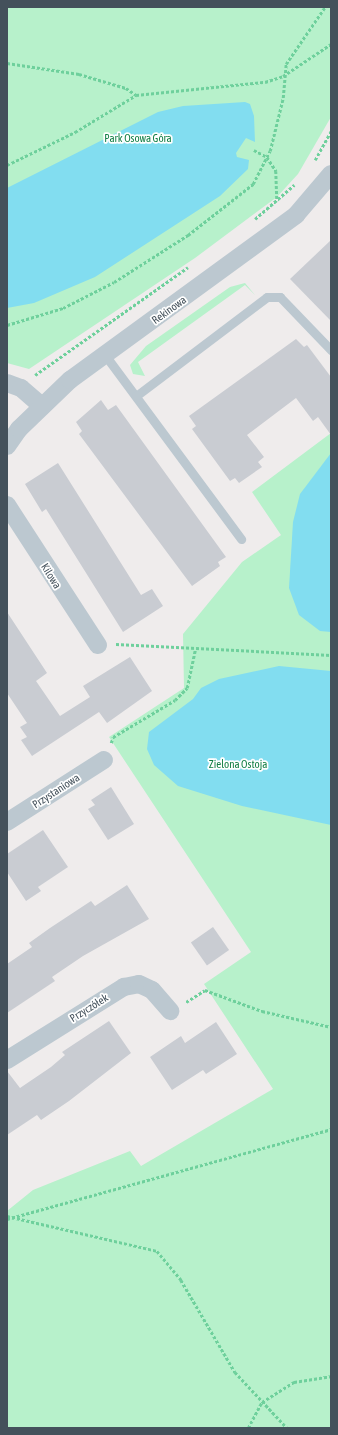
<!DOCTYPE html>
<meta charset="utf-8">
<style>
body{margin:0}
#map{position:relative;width:338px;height:1435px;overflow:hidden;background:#efecec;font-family:"Asap Condensed",sans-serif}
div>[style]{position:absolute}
.green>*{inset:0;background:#b7f1cb}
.water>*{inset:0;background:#82ddf0}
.building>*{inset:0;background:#c9ccd2;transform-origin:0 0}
.path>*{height:2.5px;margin-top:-1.25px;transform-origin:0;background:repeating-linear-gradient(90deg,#6ed09c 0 3px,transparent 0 5px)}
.service>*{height:9px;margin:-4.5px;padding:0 4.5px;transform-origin:4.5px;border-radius:4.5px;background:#bcc8d0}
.minor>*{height:18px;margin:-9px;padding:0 9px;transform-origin:9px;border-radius:9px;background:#bcc8d0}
span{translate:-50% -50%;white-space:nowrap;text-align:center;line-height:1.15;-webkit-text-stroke:3.5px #fff;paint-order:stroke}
.park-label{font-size:11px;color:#127f45}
.street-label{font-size:11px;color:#44515b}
.frame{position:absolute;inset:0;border:8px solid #44515b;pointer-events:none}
</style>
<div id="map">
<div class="green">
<i style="clip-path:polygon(7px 7px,331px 7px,331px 117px,298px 174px,277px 197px,195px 258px,29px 369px,7px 363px)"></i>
<i style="clip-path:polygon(245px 283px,255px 295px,245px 285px,138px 362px,145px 376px,133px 374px,130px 365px,146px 346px,230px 287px)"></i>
<i style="clip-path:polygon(331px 433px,331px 1428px,7px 1428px,7px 1211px,33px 1190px,130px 1151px,141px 1166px,273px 1089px,204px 984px,251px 952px,109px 737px,184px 688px,183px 634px,242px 562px,281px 535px,252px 492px)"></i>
</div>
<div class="water">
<i style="clip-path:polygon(245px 102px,250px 104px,254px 116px,255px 142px,246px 138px,236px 153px,237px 157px,249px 160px,248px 169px,220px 196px,95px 277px,34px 303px,7px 308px,7px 188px,158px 112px,183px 106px)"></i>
<i style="clip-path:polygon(331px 453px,331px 632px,320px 631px,299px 615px,289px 588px,293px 522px,300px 494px)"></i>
<i style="clip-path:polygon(279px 666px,331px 671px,331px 825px,242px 806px,178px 786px,154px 765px,147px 749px,149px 732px,193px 699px,201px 688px,219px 679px)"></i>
</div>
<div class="building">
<i style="clip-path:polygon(331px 240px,331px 321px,290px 279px)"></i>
<i style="clip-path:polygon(296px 339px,304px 347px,307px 345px,331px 377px,331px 435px,318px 417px,313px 421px,296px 398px,247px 435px,264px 457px,258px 462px,262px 467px,239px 483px,235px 478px,230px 481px,192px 429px,196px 426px,189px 416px)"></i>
<i style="clip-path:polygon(101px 400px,108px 410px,116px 405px,226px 557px,218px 562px,220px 566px,192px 586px,79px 434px,82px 431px,76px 422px)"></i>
<i style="clip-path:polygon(58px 463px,141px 595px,152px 589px,163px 606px,123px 632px,46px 509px,42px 512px,25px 484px)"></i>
<i style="clip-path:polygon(7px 612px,47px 673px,36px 681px,60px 716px,90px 697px,83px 686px,130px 657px,152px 691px,107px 723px,99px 712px,32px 756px,21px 740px,27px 737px,20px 727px,27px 723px,7px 693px)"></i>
<i style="clip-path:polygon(111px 787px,134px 824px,108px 840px,88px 809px,95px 805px,91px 800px)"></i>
<i style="clip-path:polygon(43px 830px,68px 867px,38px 887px,41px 891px,26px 901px,7px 872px,7px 854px)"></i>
<i style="clip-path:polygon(127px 885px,149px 919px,83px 956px,52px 977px,55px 981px,7px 1013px,7px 964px,32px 947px,29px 943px,50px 928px,91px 901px,95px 906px)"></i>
<i style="left:213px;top:927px;width:28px;height:27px;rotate:55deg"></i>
<i style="clip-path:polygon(109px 1021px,131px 1053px,69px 1101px,41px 1120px,37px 1115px,7px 1135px,7px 1071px,20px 1088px,51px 1067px,65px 1055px,62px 1052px)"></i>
<i style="clip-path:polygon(216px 1022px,237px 1054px,206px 1074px,203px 1070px,172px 1090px,150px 1057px,181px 1036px,185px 1043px)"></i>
</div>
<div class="path">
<i style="left:7px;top:63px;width:73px;rotate:8.7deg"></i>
<i style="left:79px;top:74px;width:49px;rotate:16.6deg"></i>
<i style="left:126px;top:88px;width:12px;rotate:35deg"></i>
<i style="left:254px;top:150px;width:15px;rotate:28deg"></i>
<i style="left:267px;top:157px;width:17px;rotate:57deg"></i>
<i style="left:276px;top:171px;width:30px;rotate:88deg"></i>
<i style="left:315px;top:160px;width:33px;rotate:-61deg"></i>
<i style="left:7px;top:165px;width:76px;rotate:-25.9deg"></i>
<i style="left:75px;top:132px;width:71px;rotate:-31.2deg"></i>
<i style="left:136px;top:95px;width:130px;rotate:-5.8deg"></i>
<i style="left:265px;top:82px;width:19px;rotate:-18deg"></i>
<i style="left:283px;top:76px;width:58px;rotate:-33.7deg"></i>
<i style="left:255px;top:219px;width:52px;rotate:-41.1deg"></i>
<i style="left:7px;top:325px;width:59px;rotate:-16.9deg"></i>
<i style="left:63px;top:308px;width:57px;rotate:-27deg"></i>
<i style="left:114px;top:282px;width:88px;rotate:-32.4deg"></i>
<i style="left:188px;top:235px;width:83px;rotate:-38.1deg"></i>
<i style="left:253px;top:184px;width:37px;rotate:-63deg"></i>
<i style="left:270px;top:151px;width:55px;rotate:-76.2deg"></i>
<i style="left:283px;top:98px;width:34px;rotate:-85deg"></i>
<i style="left:286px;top:64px;width:69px;rotate:-55.6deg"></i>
<i style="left:35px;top:375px;width:187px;rotate:-35.2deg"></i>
<i style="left:116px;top:644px;width:215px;rotate:2.9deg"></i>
<i style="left:111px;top:743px;width:6px;rotate:-72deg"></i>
<i style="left:113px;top:737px;width:72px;rotate:-30.8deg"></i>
<i style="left:175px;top:700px;width:17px;rotate:-45deg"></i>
<i style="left:187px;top:688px;width:39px;rotate:-78deg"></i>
<i style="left:186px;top:1002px;width:22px;rotate:-32deg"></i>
<i style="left:205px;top:990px;width:61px;rotate:20.2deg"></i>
<i style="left:262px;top:1011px;width:71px;rotate:13.1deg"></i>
<i style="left:7px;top:1216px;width:154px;rotate:13.1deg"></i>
<i style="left:157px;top:1251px;width:38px;rotate:50deg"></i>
<i style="left:181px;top:1280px;width:107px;rotate:59.6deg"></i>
<i style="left:235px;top:1372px;width:76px;rotate:47.1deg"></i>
<i style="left:7px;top:1219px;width:336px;rotate:-15.5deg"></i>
<i style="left:248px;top:1428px;width:30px;rotate:-62deg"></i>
<i style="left:262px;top:1402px;width:38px;rotate:-32deg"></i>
<i style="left:294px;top:1382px;width:37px;rotate:-9deg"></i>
</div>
<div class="service">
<i style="left:105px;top:355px;width:229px;rotate:53.5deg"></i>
<i style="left:136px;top:396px;width:164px;rotate:-37.1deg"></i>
<i style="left:267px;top:297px;width:13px"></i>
<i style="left:280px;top:297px;width:74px;rotate:46.1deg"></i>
</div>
<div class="minor">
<i style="left:7px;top:383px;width:15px;rotate:20deg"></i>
<i style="left:21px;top:388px;width:28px;rotate:41deg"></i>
<i style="left:7px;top:446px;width:21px;rotate:-55deg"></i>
<i style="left:19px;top:429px;width:71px;rotate:-43.9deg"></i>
<i style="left:70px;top:380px;width:280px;rotate:-36.1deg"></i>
<i style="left:296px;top:215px;width:54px;rotate:-49.5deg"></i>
<i style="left:7px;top:505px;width:167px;rotate:57deg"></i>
<i style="left:7px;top:822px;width:115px;rotate:-32.6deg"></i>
<i style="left:7px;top:1060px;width:138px;rotate:-32deg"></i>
<i style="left:124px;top:987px;width:15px;rotate:-11deg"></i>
<i style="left:139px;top:984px;width:14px;rotate:25deg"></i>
<i style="left:152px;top:990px;width:28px;rotate:49deg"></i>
</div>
<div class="park-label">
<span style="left:138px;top:138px">Park Osowa Góra</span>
<span style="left:238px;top:764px">Zielona Ostoja</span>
</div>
<div class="street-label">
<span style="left:169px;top:310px;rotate:-36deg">Rekinowa</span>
<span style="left:51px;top:576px;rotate:58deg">Kilowa</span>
<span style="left:56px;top:791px;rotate:-33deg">Przystaniowa</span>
<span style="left:89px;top:1008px;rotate:-32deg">Przyczółek</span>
</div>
<div class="frame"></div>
</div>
